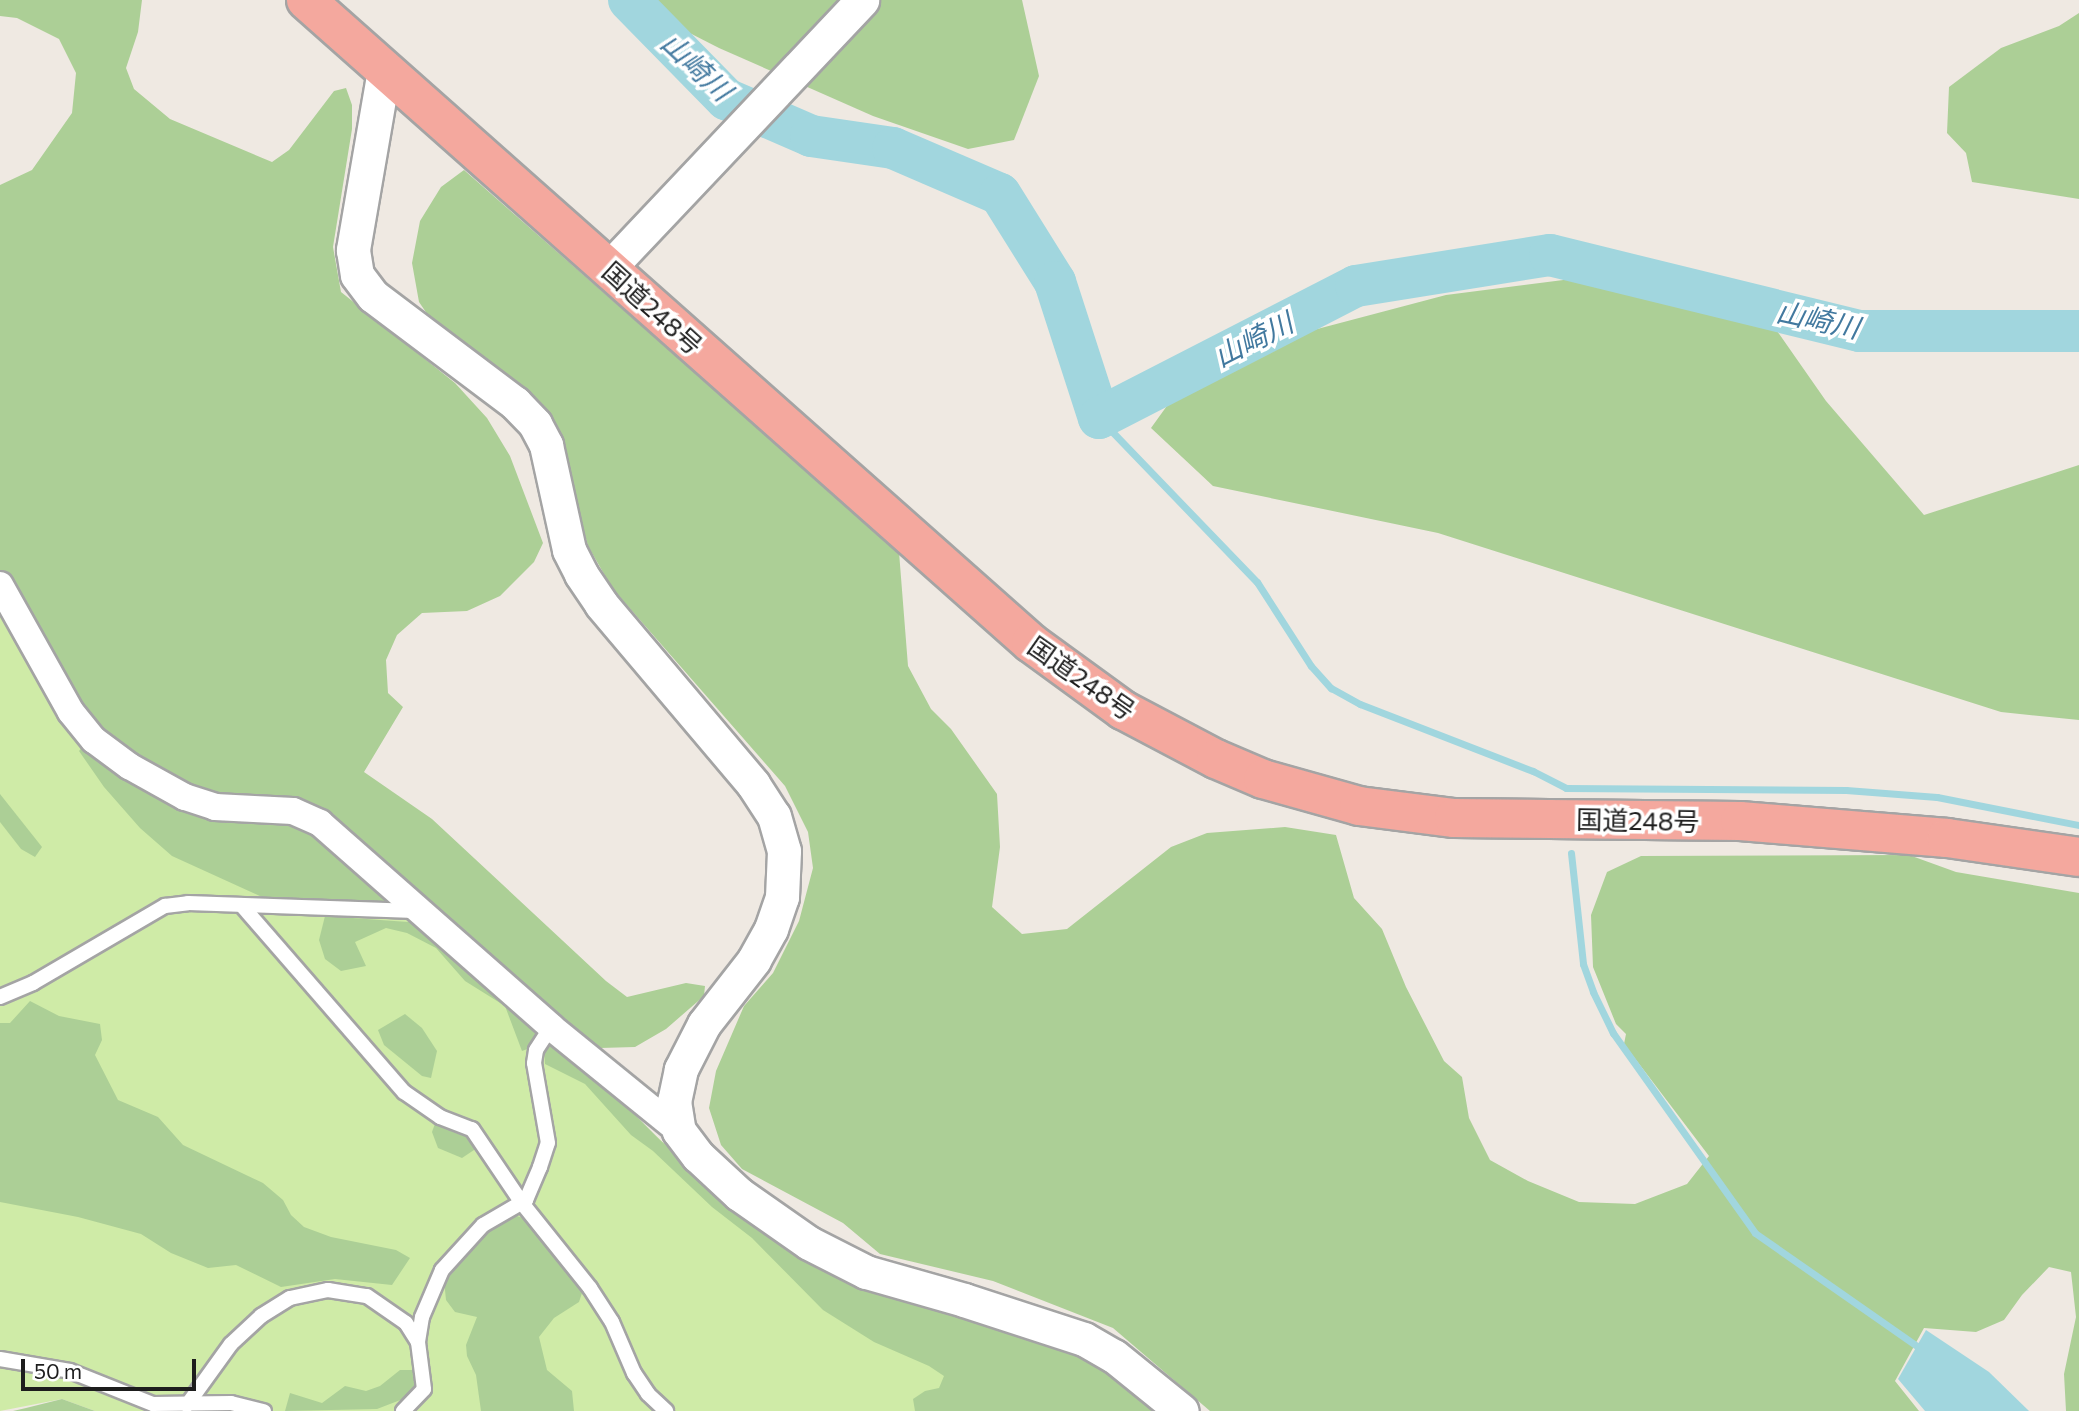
<!DOCTYPE html>
<meta charset="utf-8">
<style>
body{margin:0}
#map{position:relative;width:2079px;height:1411px;overflow:hidden;background:#efe9e2;font-family:Commissioner,"Noto Sans JP",sans-serif}
div>[style]{position:absolute}
.grass>*{inset:0;background:#cfeba7}
.forest>*{inset:0;background:#accf96}
.water>*{inset:0;background:#a1d6de}
.stream>*{height:7px;margin:-3.5px;padding:0 3.5px;transform-origin:3.5px;border-radius:3.5px;background:#a1d6de}
.river>*{height:42px;margin:-21px;padding:0 21px;transform-origin:21px;border-radius:21px;background:#a1d6de}
.roads{filter:drop-shadow(2px 0 #a4a4a4) drop-shadow(-2px 0 #a4a4a4) drop-shadow(0 2px #a4a4a4) drop-shadow(0 -2px #a4a4a4)}
.service>*{height:14px;margin:-7px;padding:0 7px;transform-origin:7px;border-radius:7px;background:#fff}
.minor>*{height:26px;margin:-13px;padding:0 13px;transform-origin:13px;border-radius:13px;background:#fff}
.tertiary>*{height:33px;margin:-16.5px;padding:0 16.5px;transform-origin:16.5px;border-radius:16.5px;background:#fff}
.trunk>*{height:38px;margin:-19px;padding:0 19px;transform-origin:19px;border-radius:19px;background:#f4a89e}
span{translate:-50% -50%;white-space:nowrap;text-align:center;line-height:1.15;-webkit-text-stroke:7px #fff;paint-order:stroke}
.street-label{font-size:26px;color:#1d1d1d}
.water-label{font-size:28px;color:#42799f;font-style:italic}
.scale{position:absolute;left:21px;top:1359px;width:175px;height:32px;box-sizing:border-box;border:4px solid #1d1d1d;border-top:0;padding-left:9px;font-size:21px;line-height:24px;white-space:nowrap;color:#1d1d1d;-webkit-text-stroke:5px #fff;paint-order:stroke}
</style>
<div id="map">
<div class="grass">
<i style="clip-path:polygon(0 595px,311px 826px,726px 1199px,1161px 1411px,95px 1411px,62px 1399px,0 1411px)"></i>
</div>
<div class="forest">
<i style="clip-path:polygon(0 0,142px 0,138px 32px,126px 68px,134px 89px,170px 119px,272px 162px,289px 150px,334px 91px,346px 88px,352px 105px,352px 129px,333px 247px,341px 292px,455px 383px,487px 418px,510px 456px,543px 543px,534px 562px,500px 596px,467px 611px,422px 613px,397px 635px,386px 660px,388px 693px,403px 707px,364px 772px,432px 819px,606px 981px,627px 997px,686px 983px,705px 986px,704px 996px,666px 1029px,635px 1047px,600px 1048px,584px 1039px,324px 818px,214px 800px,136px 762px,80px 713px,19px 600px,0 572px,0 185px,32px 170px,72px 113px,76px 73px,59px 39px,17px 18px,0 16px)"></i>
<i style="clip-path:polygon(625px 0,1022px 0,1039px 76px,1014px 140px,968px 149px,873px 116px,719px 48px)"></i>
<i style="clip-path:polygon(2079px 13px,2079px 199px,1972px 182px,1966px 153px,1947px 133px,1949px 87px,2001px 48px,2059px 26px)"></i>
<i style="clip-path:polygon(464px 170px,899px 552px,908px 666px,931px 709px,951px 729px,997px 794px,1000px 847px,992px 907px,1022px 934px,1067px 929px,1171px 847px,1207px 833px,1285px 827px,1336px 835px,1354px 898px,1382px 929px,1406px 987px,1444px 1061px,1462px 1077px,1469px 1118px,1490px 1160px,1528px 1181px,1579px 1202px,1635px 1204px,1687px 1184px,1709px 1156px,1624px 1044px,1626px 1034px,1616px 1024px,1593px 967px,1591px 915px,1607px 872px,1641px 856px,1909px 855px,1956px 872px,2079px 893px,2079px 1411px,2066px 1411px,2064px 1374px,2076px 1317px,2071px 1272px,2049px 1267px,2022px 1295px,2004px 1320px,1976px 1332px,1924px 1328px,1895px 1381px,1919px 1411px,1210px 1411px,1113px 1328px,993px 1281px,880px 1254px,843px 1223px,742px 1169px,721px 1145px,709px 1108px,716px 1071px,744px 1006px,773px 973px,799px 921px,813px 868px,808px 832px,785px 786px,612px 588px,588px 546px,564px 459px,434px 324px,419px 302px,412px 263px,420px 221px,441px 187px)"></i>
<i style="clip-path:polygon(1579px 278px,1747px 288px,1826px 401px,1924px 515px,2079px 465px,2079px 720px,2001px 712px,1438px 533px,1213px 486px,1151px 428px,1200px 360px,1446px 295px)"></i>
<i style="clip-path:polygon(86px 743px,125px 771px,311px 826px,398px 900px,360px 907px,262px 897px,172px 856px,140px 828px,104px 787px,79px 751px)"></i>
<i style="clip-path:polygon(0 794px,42px 847px,35px 857px,21px 849px,0 822px)"></i>
<i style="clip-path:polygon(325px 916px,422px 923px,541px 1027px,533px 1047px,522px 1051px,505px 1006px,465px 981px,436px 948px,407px 933px,386px 928px,355px 942px,366px 966px,341px 971px,325px 959px,319px 940px)"></i>
<i style="clip-path:polygon(30px 1001px,59px 1016px,100px 1024px,102px 1040px,95px 1055px,118px 1100px,158px 1117px,183px 1145px,263px 1183px,283px 1200px,291px 1215px,304px 1227px,331px 1237px,396px 1250px,410px 1258px,392px 1285px,335px 1279px,281px 1287px,236px 1265px,208px 1268px,171px 1253px,141px 1234px,78px 1217px,0 1202px,0 1023px,10px 1023px)"></i>
<i style="clip-path:polygon(405px 1014px,422px 1028px,437px 1051px,431px 1078px,422px 1076px,384px 1045px,378px 1030px)"></i>
<i style="clip-path:polygon(556px 1041px,574px 1053px,660px 1140px,726px 1199px,1052px 1343px,1102px 1367px,1161px 1411px,915px 1411px,913px 1399px,925px 1391px,939px 1388px,944px 1376px,929px 1366px,874px 1342px,823px 1310px,752px 1238px,712px 1207px,653px 1151px,631px 1135px,585px 1084px,545px 1064px,544px 1049px)"></i>
<i style="clip-path:polygon(437px 1118px,467px 1130px,480px 1146px,462px 1158px,438px 1148px,432px 1132px)"></i>
<i style="clip-path:polygon(514px 1215px,529px 1220px,585px 1284px,579px 1302px,554px 1318px,539px 1337px,547px 1370px,572px 1391px,574px 1411px,481px 1411px,476px 1375px,467px 1356px,466px 1345px,477px 1317px,455px 1312px,446px 1300px,444px 1280px,461px 1257px,498px 1224px)"></i>
<i style="clip-path:polygon(400px 1370px,414px 1370px,420px 1387px,403px 1399px,377px 1409px,285px 1411px,290px 1393px,322px 1403px,345px 1386px,366px 1391px,380px 1386px)"></i>
<i style="clip-path:polygon(62px 1399px,95px 1411px,13px 1411px,26px 1408px)"></i>
</div>
<div class="water">
<i style="clip-path:polygon(1926px 1330px,1989px 1372px,2029px 1411px,1925px 1411px,1898px 1379px)"></i>
</div>
<div class="stream">
<i style="left:1099px;top:418px;width:228px;rotate:46.1deg"></i>
<i style="left:1257px;top:582px;width:100px;rotate:57.3deg"></i>
<i style="left:1311px;top:666px;width:30px;rotate:48deg"></i>
<i style="left:1331px;top:688px;width:33px;rotate:29deg"></i>
<i style="left:1360px;top:704px;width:186px;rotate:21.2deg"></i>
<i style="left:1533px;top:771px;width:37px;rotate:27deg"></i>
<i style="left:1566px;top:788px;width:280px;rotate:0.4deg"></i>
<i style="left:1846px;top:790px;width:91px;rotate:4.4deg"></i>
<i style="left:1937px;top:797px;width:145px;rotate:11.2deg"></i>
<i style="left:1571px;top:853px;width:112px;rotate:83.8deg"></i>
<i style="left:1583px;top:964px;width:30px;rotate:70deg"></i>
<i style="left:1593px;top:992px;width:46px;rotate:64deg"></i>
<i style="left:1613px;top:1033px;width:245px;rotate:54.6deg"></i>
<i style="left:1755px;top:1233px;width:198px;rotate:34.9deg"></i>
</div>
<div class="river">
<i style="left:629px;top:0;width:139px;rotate:45.6deg"></i>
<i style="left:726px;top:99px;width:93px;rotate:23.5deg"></i>
<i style="left:811px;top:136px;width:83px;rotate:8.3deg"></i>
<i style="left:893px;top:148px;width:116px;rotate:23.3deg"></i>
<i style="left:1000px;top:194px;width:104px;rotate:58deg"></i>
<i style="left:1055px;top:282px;width:143px;rotate:72.1deg"></i>
<i style="left:1099px;top:418px;width:289px;rotate:-27.2deg"></i>
<i style="left:1356px;top:286px;width:196px;rotate:-9.1deg"></i>
<i style="left:1550px;top:255px;width:319px;rotate:13.8deg"></i>
<i style="left:1860px;top:331px;width:219px"></i>
</div>
<div class="roads">
<div class="service">
<i style="left:243px;top:907px;width:245px;rotate:49deg"></i>
<i style="left:404px;top:1092px;width:44px;rotate:34.8deg"></i>
<i style="left:440px;top:1117px;width:34px;rotate:21deg"></i>
<i style="left:472px;top:1129px;width:89px;rotate:56deg"></i>
<i style="left:522px;top:1203px;width:109px;rotate:51.3deg"></i>
<i style="left:590px;top:1288px;width:40px;rotate:57.1deg"></i>
<i style="left:612px;top:1322px;width:56px;rotate:66.7deg"></i>
<i style="left:634px;top:1373px;width:25px;rotate:56deg"></i>
<i style="left:648px;top:1394px;width:25px;rotate:43deg"></i>
<i style="left:0;top:997px;width:36px;rotate:-23deg"></i>
<i style="left:33px;top:983px;width:153px;rotate:-30.3deg"></i>
<i style="left:165px;top:906px;width:23px;rotate:-7deg"></i>
<i style="left:188px;top:903px;width:227px;rotate:2deg"></i>
<i style="left:0;top:1359px;width:71px;rotate:9.7deg"></i>
<i style="left:70px;top:1371px;width:89px;rotate:21.7deg"></i>
<i style="left:153px;top:1404px;width:78px;rotate:-0.7deg"></i>
<i style="left:231px;top:1403px;width:34px;rotate:14deg"></i>
<i style="left:187px;top:1405px;width:75px;rotate:-54.2deg"></i>
<i style="left:231px;top:1344px;width:41px;rotate:-43deg"></i>
<i style="left:261px;top:1316px;width:34px;rotate:-32deg"></i>
<i style="left:290px;top:1298px;width:39px;rotate:-12deg"></i>
<i style="left:328px;top:1290px;width:39px;rotate:9deg"></i>
<i style="left:367px;top:1296px;width:47px;rotate:34.7deg"></i>
<i style="left:406px;top:1323px;width:22px;rotate:58deg"></i>
<i style="left:403px;top:1411px;width:30px;rotate:-46deg"></i>
<i style="left:424px;top:1389px;width:47px;rotate:-97.3deg"></i>
<i style="left:418px;top:1342px;width:25px;rotate:-81deg"></i>
<i style="left:422px;top:1317px;width:51px;rotate:-66.9deg"></i>
<i style="left:442px;top:1270px;width:61px;rotate:-47.7deg"></i>
<i style="left:483px;top:1225px;width:50px;rotate:-30.2deg"></i>
<i style="left:526px;top:1200px;width:36px;rotate:-67deg"></i>
<i style="left:540px;top:1167px;width:25px;rotate:-72deg"></i>
<i style="left:548px;top:1143px;width:81px;rotate:-99.9deg"></i>
<i style="left:534px;top:1063px;width:13px;rotate:-81deg"></i>
<i style="left:536px;top:1050px;width:27px;rotate:-57deg"></i>
</div>
<div class="minor">
<i style="left:0;top:585px;width:145px;rotate:60.8deg"></i>
<i style="left:71px;top:712px;width:36px;rotate:51deg"></i>
<i style="left:94px;top:740px;width:44px;rotate:36.6deg"></i>
<i style="left:129px;top:766px;width:64px;rotate:29deg"></i>
<i style="left:185px;top:797px;width:32px;rotate:18deg"></i>
<i style="left:215px;top:807px;width:78px;rotate:2.9deg"></i>
<i style="left:293px;top:811px;width:30px;rotate:24deg"></i>
<i style="left:320px;top:823px;width:308px;rotate:41.4deg"></i>
<i style="left:551px;top:1027px;width:165px;rotate:39.1deg"></i>
</div>
<div class="tertiary">
<i style="left:384px;top:70px;width:183px;rotate:99.8deg"></i>
<i style="left:353px;top:250px;width:25px;rotate:81deg"></i>
<i style="left:357px;top:275px;width:26px;rotate:53deg"></i>
<i style="left:373px;top:296px;width:178px;rotate:37deg"></i>
<i style="left:515px;top:403px;width:29px;rotate:46deg"></i>
<i style="left:535px;top:424px;width:24px;rotate:62deg"></i>
<i style="left:546px;top:445px;width:107px;rotate:77.6deg"></i>
<i style="left:569px;top:550px;width:27px;rotate:63deg"></i>
<i style="left:581px;top:574px;width:36px;rotate:56deg"></i>
<i style="left:601px;top:604px;width:236px;rotate:49.8deg"></i>
<i style="left:753px;top:784px;width:38px;rotate:57deg"></i>
<i style="left:774px;top:816px;width:36px;rotate:74deg"></i>
<i style="left:784px;top:851px;width:46px;rotate:92.5deg"></i>
<i style="left:782px;top:897px;width:34px;rotate:109deg"></i>
<i style="left:771px;top:929px;width:35px;rotate:119deg"></i>
<i style="left:754px;top:960px;width:81px;rotate:128deg"></i>
<i style="left:704px;top:1024px;width:51px;rotate:117.1deg"></i>
<i style="left:681px;top:1069px;width:33px;rotate:102deg"></i>
<i style="left:674px;top:1101px;width:30px;rotate:81deg"></i>
<i style="left:679px;top:1131px;width:31px;rotate:53deg"></i>
<i style="left:698px;top:1156px;width:56px;rotate:42.8deg"></i>
<i style="left:739px;top:1194px;width:85px;rotate:35deg"></i>
<i style="left:809px;top:1243px;width:64px;rotate:27deg"></i>
<i style="left:866px;top:1272px;width:102px;rotate:15.9deg"></i>
<i style="left:964px;top:1300px;width:126px;rotate:18deg"></i>
<i style="left:1084px;top:1339px;width:34px;rotate:30deg"></i>
<i style="left:1114px;top:1356px;width:87px;rotate:39deg"></i>
<i style="left:608px;top:269px;width:370px;rotate:-46.6deg"></i>
</div>
<div class="trunk">
<i style="left:306px;top:0;width:969px;rotate:41.57deg"></i>
<i style="left:1031px;top:643px;width:114px;rotate:36.1deg"></i>
<i style="left:1123px;top:710px;width:105px;rotate:27.8deg"></i>
<i style="left:1216px;top:759px;width:51px;rotate:23.1deg"></i>
<i style="left:1263px;top:779px;width:100px;rotate:15.7deg"></i>
<i style="left:1359px;top:806px;width:96px;rotate:7.2deg"></i>
<i style="left:1454px;top:818px;width:286px;rotate:0.6deg"></i>
<i style="left:1740px;top:821px;width:208px;rotate:4.7deg"></i>
<i style="left:1947px;top:838px;width:133px;rotate:8.2deg"></i>
</div>
</div>
<div class="street-label">
<span style="left:653px;top:308px;rotate:42deg">国道248号</span>
<span style="left:1082px;top:678px;rotate:35deg">国道248号</span>
<span style="left:1638px;top:820px;rotate:1deg">国道248号</span>
</div>
<div class="water-label">
<span style="left:697px;top:66px;rotate:43deg">山崎川</span>
<span style="left:1818px;top:319px;rotate:12deg">山崎川</span>
<span style="left:1253px;top:339px;rotate:-27deg">山崎川</span>
</div>
<div class="scale">50 m</div>
</div>
